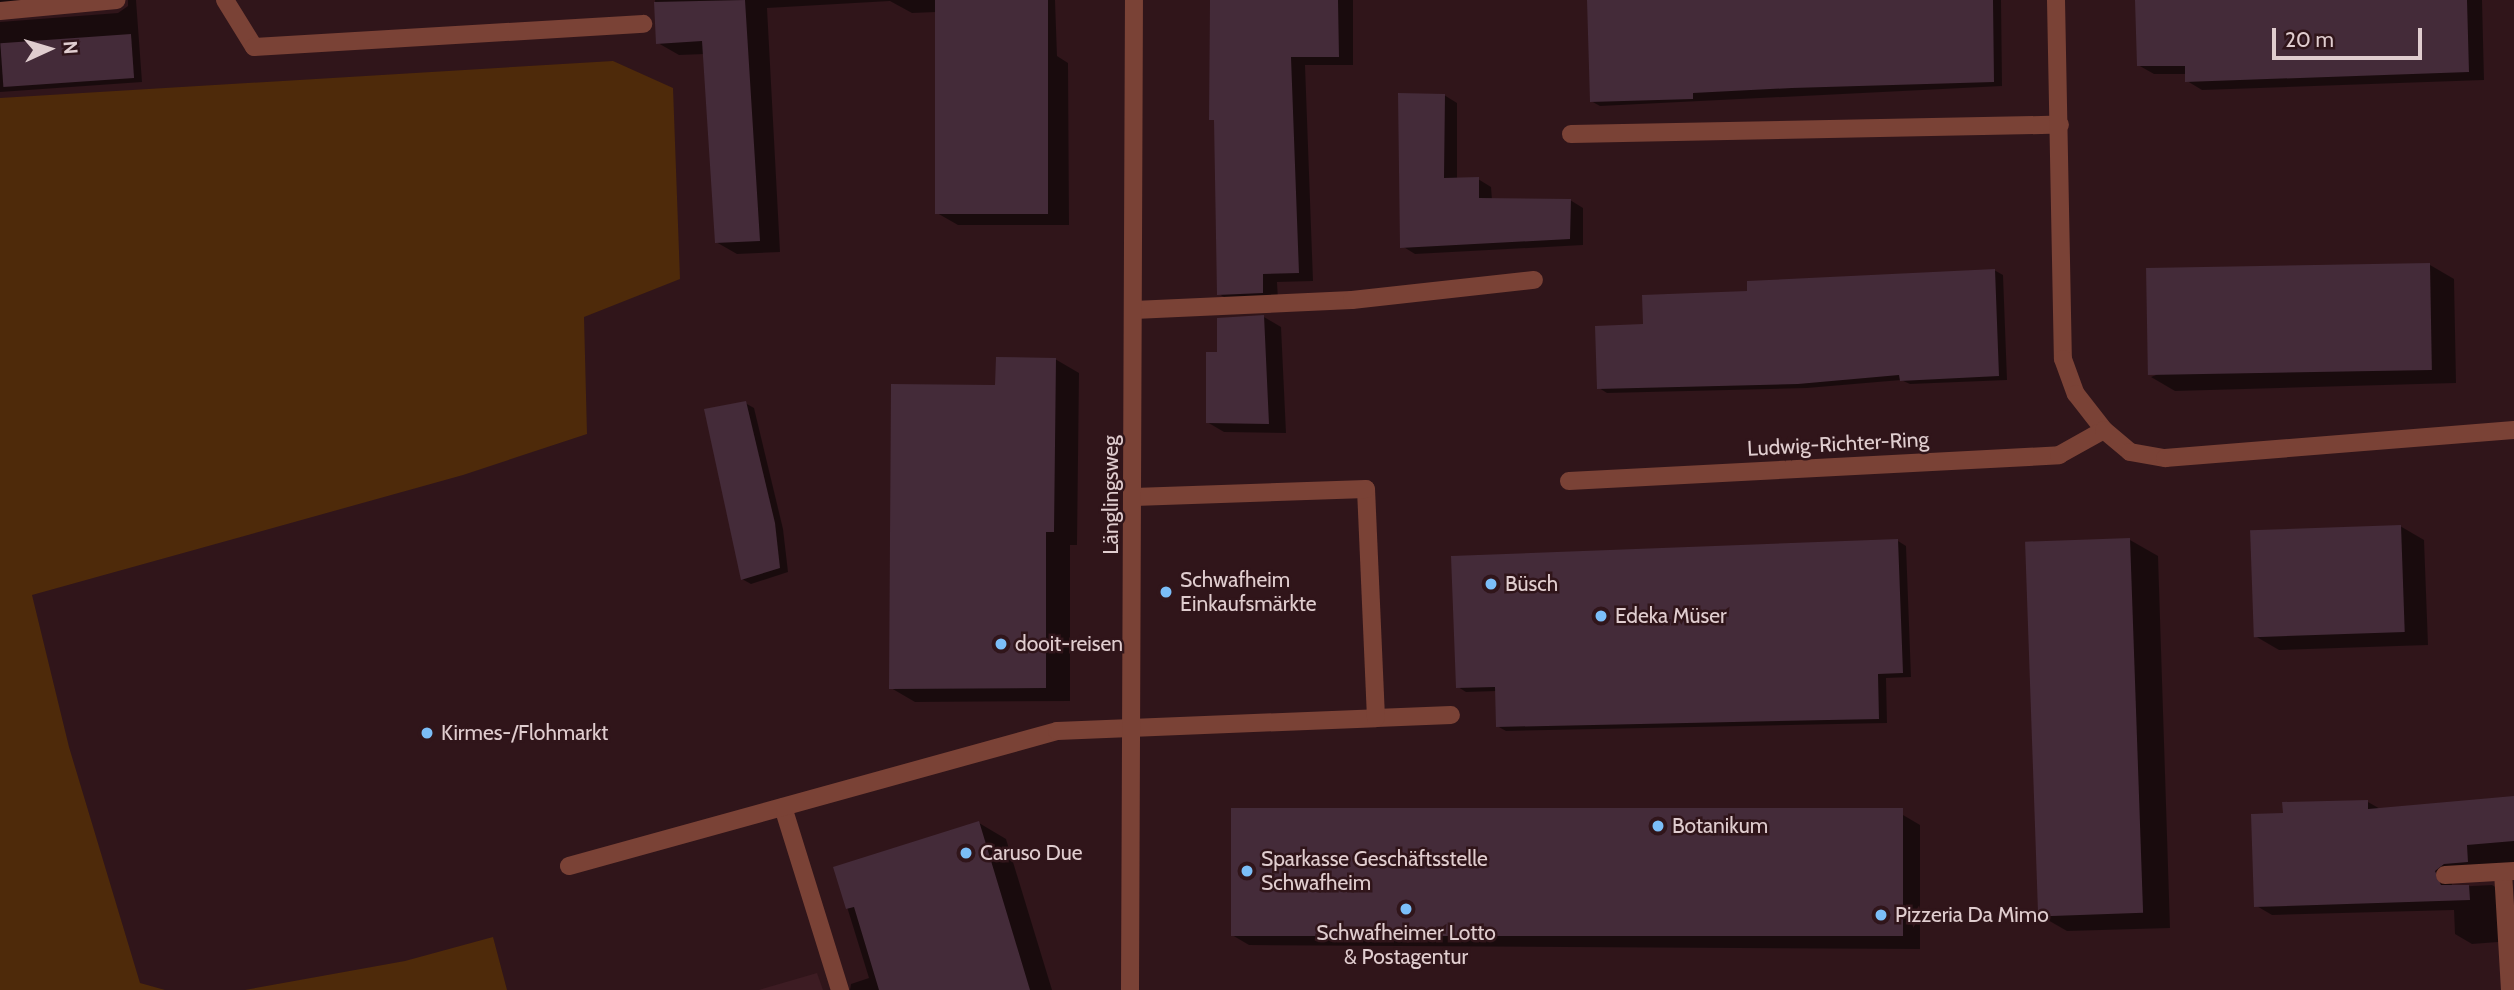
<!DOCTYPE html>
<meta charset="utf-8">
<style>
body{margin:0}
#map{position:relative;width:2514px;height:990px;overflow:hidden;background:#30151a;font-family:Cabin,sans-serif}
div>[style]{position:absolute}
.built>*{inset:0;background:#3d1c23}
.green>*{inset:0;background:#4e2a0a}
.shadow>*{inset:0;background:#0007}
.building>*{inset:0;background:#442b39;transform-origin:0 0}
.lane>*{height:18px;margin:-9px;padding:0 9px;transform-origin:9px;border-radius:9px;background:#7a4236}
.street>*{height:18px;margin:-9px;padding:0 9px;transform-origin:9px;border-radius:9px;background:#7a4236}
.dots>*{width:19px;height:19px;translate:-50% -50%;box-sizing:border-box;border:4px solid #30151a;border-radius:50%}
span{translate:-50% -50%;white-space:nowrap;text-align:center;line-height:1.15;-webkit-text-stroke:5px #30151a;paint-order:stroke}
.street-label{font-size:21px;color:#e0cdcf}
.poi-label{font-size:21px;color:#e0cdcf}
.left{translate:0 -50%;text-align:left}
.north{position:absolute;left:14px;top:14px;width:70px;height:70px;-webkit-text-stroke:5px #30151a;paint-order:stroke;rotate:86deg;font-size:19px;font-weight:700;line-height:28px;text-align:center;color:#e0cdcf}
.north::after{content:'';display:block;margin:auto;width:24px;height:32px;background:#e0cdcf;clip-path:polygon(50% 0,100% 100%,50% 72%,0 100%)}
.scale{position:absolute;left:2272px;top:28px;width:150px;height:32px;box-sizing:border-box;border:4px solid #e0cdcf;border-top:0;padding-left:9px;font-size:21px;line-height:24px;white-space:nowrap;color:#e0cdcf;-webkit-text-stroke:5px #30151a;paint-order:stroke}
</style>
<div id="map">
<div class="built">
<i style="clip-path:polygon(817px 973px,823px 990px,759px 990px)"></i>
</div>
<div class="green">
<i style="clip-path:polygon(613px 61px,673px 88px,680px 279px,584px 317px,587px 434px,463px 475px,32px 595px,69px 747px,140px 983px,165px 990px,0 990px,0 98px)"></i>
<i style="clip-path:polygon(493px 937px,507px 990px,245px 990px,405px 961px)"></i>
</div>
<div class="shadow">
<i style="clip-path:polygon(0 0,46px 0,0 14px)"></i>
<i style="clip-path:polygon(128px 0,136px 0,142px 82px,0 92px,0 22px,118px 13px,128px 6px)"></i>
<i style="clip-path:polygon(655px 0,1055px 0,1057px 56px,1068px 63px,1069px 225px,958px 225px,937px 213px,936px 12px,912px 13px,890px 1px,767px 8px,780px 252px,737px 254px,716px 242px,705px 54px,679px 55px,658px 43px)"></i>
<i style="clip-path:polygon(1212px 0,1353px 0,1353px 65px,1305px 65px,1313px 281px,1277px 282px,1278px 300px,1234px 303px,1219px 294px)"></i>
<i style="clip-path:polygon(1588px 0,2001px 0,2002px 86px,1600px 106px,1591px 101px)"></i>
<i style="clip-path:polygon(2137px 0,2482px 0,2484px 80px,2202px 90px,2187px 81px,2187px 74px,2154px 74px,2138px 65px)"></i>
<i style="clip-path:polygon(1444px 95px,1457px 103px,1457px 179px,1478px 179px,1491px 187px,1492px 200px,1570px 200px,1583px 208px,1583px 245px,1415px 254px,1402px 246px)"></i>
<i style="clip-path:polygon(2430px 265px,2454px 279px,2456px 383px,2175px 391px,2151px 377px)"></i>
<i style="clip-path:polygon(1994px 270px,2003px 275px,2007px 380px,1910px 384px,1901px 380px,1807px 388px,1607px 393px,1599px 388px,1645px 326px,1749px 292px)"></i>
<i style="clip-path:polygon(1264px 317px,1281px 327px,1286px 433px,1224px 432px,1207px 422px,1218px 354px)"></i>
<i style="clip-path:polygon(1055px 359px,1079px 373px,1077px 545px,1070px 545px,1070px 701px,915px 702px,891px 688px,997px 387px)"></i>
<i style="clip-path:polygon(745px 403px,754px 408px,783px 529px,788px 572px,751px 584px,742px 579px)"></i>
<i style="clip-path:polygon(2400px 526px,2424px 540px,2428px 645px,2279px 650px,2255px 636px)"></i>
<i style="clip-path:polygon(2130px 540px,2158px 556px,2170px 928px,2067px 931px,2039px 915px)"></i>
<i style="clip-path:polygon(1898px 541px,1906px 546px,1911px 677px,1886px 678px,1887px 723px,1506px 731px,1497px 726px,1496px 691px,1466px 692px,1458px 687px)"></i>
<i style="clip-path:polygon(2514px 799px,2514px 869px,2450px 880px,2453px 887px,2492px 885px,2509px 895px,2511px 941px,2472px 944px,2455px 934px,2454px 910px,2272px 915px,2255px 905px,2285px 814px,2368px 802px,2382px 810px)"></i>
<i style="clip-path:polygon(1903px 815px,1920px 825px,1920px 949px,1249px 945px,1232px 935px)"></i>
<i style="clip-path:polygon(979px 823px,1006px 839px,1052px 990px,850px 990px,851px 984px,869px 978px,835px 868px)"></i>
</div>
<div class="building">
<i style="clip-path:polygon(745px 0,760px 241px,715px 243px,702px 41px,656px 44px,654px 2px)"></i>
<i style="left:935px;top:0;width:113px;height:214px"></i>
<i style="clip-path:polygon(1210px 0,1338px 0,1339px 57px,1291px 57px,1299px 273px,1263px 274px,1263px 293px,1217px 295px,1214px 120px,1209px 120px)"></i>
<i style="clip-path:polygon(1587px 0,1993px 0,1994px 82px,1792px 88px,1693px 93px,1693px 99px,1590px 102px)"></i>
<i style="clip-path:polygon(2135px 0,2467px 0,2469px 72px,2185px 82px,2185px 66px,2137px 66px)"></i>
<i style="left:131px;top:34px;width:44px;height:131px;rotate:86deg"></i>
<i style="clip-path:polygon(1398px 93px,1445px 94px,1444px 178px,1479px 177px,1479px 198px,1571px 199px,1570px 239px,1400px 248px)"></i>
<i style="left:2430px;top:263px;width:107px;height:284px;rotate:89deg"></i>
<i style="clip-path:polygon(1995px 269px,1999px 376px,1900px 381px,1899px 375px,1798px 384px,1597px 389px,1595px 326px,1643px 324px,1642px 295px,1747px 291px,1747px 281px)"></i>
<i style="clip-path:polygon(1264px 315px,1269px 424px,1206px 423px,1206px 352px,1217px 352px,1217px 318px)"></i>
<i style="clip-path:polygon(996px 357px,1056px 358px,1054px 532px,1046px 532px,1046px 688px,889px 689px,891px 384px,995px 385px)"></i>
<i style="clip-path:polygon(746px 401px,775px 523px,780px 568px,741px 580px,704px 409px)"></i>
<i style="left:2401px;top:525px;width:107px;height:151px;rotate:88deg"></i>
<i style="left:2130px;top:538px;width:375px;height:105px;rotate:88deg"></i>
<i style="clip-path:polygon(1898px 539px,1903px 673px,1878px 674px,1879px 719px,1496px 727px,1495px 687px,1456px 688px,1451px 556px)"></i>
<i style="clip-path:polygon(2514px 796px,2514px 841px,2467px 845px,2468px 862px,2444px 864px,2435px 871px,2441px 885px,2469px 885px,2470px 900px,2254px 907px,2251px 814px,2283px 813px,2282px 802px,2368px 800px,2368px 809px)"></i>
<i style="left:1231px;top:808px;width:672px;height:128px"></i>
<i style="clip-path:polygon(979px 821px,1030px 990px,879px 990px,854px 907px,846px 909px,833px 867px)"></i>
</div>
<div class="lane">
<i style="left:225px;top:0;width:55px;rotate:58.3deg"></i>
<i style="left:254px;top:47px;width:390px;rotate:-3.4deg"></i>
<i style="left:0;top:11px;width:117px;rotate:-5.4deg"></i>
<i style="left:1571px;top:134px;width:489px;rotate:-1.1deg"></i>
<i style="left:1134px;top:310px;width:218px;rotate:-2.6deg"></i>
<i style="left:1352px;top:300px;width:183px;rotate:-6.3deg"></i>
<i style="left:1376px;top:718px;width:75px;rotate:-2.3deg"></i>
<i style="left:783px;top:807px;width:192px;rotate:72.7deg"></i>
<i style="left:569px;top:866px;width:506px;rotate:-15.46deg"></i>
<i style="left:1057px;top:731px;width:319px;rotate:-2.3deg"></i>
<i style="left:1376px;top:718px;width:229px;rotate:-92.5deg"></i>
<i style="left:1366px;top:489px;width:232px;rotate:178deg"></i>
<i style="left:2503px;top:872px;width:118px;rotate:86.6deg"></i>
<i style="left:2445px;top:875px;width:69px;rotate:-3.3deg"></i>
</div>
<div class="street">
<i style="left:2056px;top:0;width:359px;rotate:88.9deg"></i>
<i style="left:2063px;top:359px;width:37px;rotate:70deg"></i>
<i style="left:2076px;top:394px;width:46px;rotate:52.1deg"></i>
<i style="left:1569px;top:481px;width:491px;rotate:-3deg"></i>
<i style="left:2059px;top:455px;width:51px;rotate:-29.1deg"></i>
<i style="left:2104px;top:430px;width:34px;rotate:40deg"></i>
<i style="left:2130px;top:452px;width:36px;rotate:10deg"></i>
<i style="left:2165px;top:458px;width:350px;rotate:-4.6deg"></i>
<i style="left:1130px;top:990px;width:990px;rotate:-89.77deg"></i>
</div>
<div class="dots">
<i style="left:1491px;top:584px;background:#7bbef8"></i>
<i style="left:1166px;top:592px;background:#7bbef8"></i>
<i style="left:1601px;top:616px;background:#7bbef8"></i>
<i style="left:1001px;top:644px;background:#7bbef8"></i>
<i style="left:427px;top:733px;background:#7bbef8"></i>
<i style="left:1658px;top:826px;background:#7bbef8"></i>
<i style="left:966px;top:853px;background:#7bbef8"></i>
<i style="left:1247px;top:871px;background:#7bbef8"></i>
<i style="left:1406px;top:909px;background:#7bbef8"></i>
<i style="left:1881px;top:915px;background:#7bbef8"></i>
</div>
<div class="street-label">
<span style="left:1838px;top:444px;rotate:-3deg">Ludwig-Richter-Ring</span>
<span style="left:1111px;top:495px;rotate:-90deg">Länglingsweg</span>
</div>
<div class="poi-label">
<span class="left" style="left:1180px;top:592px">Schwafheim<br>Einkaufsmärkte</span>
<span class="left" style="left:1505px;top:584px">Büsch</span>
<span class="left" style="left:1615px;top:616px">Edeka Müser</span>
<span class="left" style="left:1015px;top:644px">dooit-reisen</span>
<span class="left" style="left:441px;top:733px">Kirmes-/Flohmarkt</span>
<span class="left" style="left:1672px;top:826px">Botanikum</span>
<span class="left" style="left:980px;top:853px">Caruso Due</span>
<span class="left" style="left:1261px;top:871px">Sparkasse Geschäftsstelle<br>Schwafheim</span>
<span class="left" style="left:1895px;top:915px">Pizzeria Da Mimo</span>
<span style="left:1406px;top:945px">Schwafheimer Lotto<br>&amp; Postagentur</span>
</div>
<div class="north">N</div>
<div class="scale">20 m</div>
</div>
